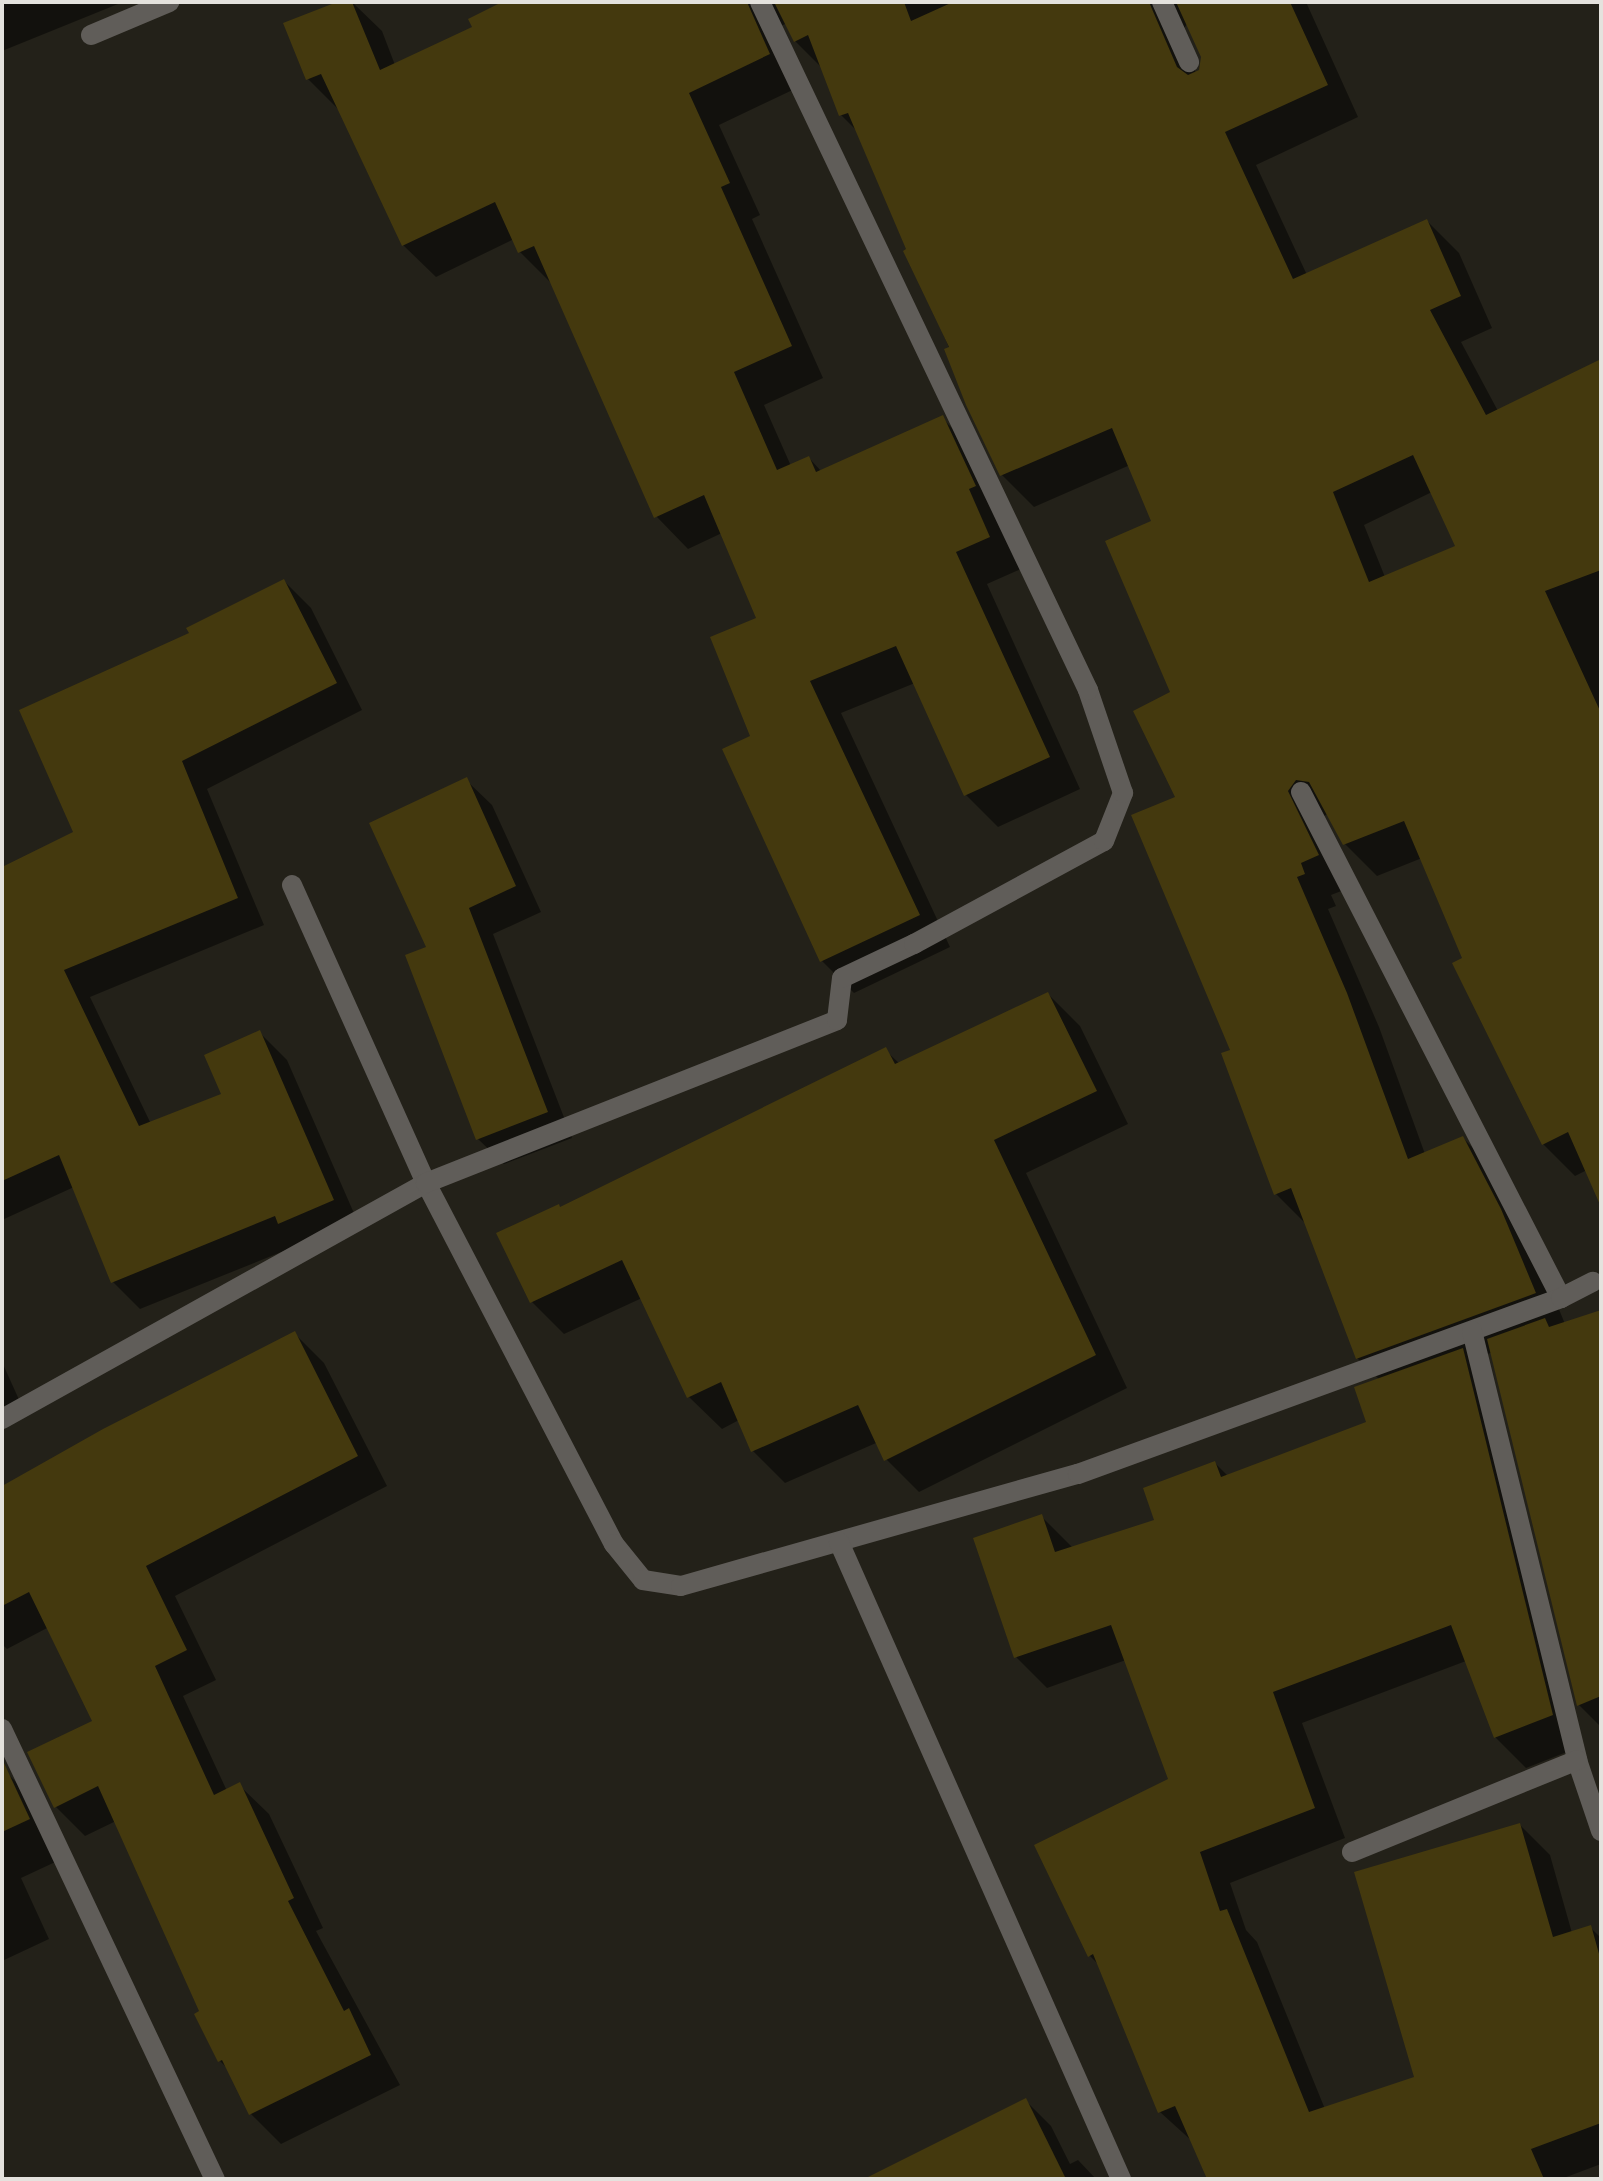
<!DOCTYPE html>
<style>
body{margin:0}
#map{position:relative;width:1603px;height:2181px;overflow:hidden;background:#232119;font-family:"Playfair Display",serif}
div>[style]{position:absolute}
.shadow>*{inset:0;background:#0007}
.building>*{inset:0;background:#44390e}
.minor>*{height:20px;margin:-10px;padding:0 10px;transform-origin:10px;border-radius:10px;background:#605d59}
span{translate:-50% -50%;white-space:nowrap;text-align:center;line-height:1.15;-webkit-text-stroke:6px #0c0b07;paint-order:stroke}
.frame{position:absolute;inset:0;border:4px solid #e4e2dd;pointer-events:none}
</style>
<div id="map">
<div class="shadow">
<i style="clip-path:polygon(2px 2px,123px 2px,2px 51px)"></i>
<i style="clip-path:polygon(evenodd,343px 2px,352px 2px,382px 31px,395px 65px,474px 28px,507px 2px,1306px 2px,1358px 117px,1256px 165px,1307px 275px,1427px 221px,1459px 253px,1492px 328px,1461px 342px,1498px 411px,1601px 361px,1601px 1202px,1587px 1170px,1575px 1176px,1543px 1144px,1422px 858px,1377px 876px,1345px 844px,1329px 813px,1321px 818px,1349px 888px,1331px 895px,1336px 906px,1328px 909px,1379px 1027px,1425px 1154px,1463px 1138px,1495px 1170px,1532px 1243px,1565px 1324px,1601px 1330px,1601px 1727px,1579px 1705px,1493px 1352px,1472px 1360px,1582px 1746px,1526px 1768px,1495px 1737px,1466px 1661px,1302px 1723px,1345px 1838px,1230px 1883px,1246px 1930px,1257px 1942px,1325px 2109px,1416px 2079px,1520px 1825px,1550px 1855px,1572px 1933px,1591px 1928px,1601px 1938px,1601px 2164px,1561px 2179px,1209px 2179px,1193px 2142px,1160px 2112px,1101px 1967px,1089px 1955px,1171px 1780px,1126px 1660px,1047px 1688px,1016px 1657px,976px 1539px,1042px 1517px,1073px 1548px,1157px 1521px,1215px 1463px,1228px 1476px,1369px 1423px,1380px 1380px,1357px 1358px,1307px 1225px,1276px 1194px,1233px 1051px,1177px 798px,1173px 693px,1154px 522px,1130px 465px,1034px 507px,1002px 475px,860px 134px,841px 115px,823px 69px,795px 41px,787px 23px,781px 26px,801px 86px,719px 125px,760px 215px,752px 219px,823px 378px,764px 405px,791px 466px,809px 458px,822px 472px,942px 418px,974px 450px,1021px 569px,987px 584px,1080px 789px,998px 827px,966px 795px,915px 683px,841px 713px,950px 947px,854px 993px,822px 961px,752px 737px,758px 619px,722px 533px,688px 549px,656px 516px,553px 285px,520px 252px,514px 239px,436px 277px,403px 245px,340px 111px,308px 79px,343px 2px,1188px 23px,1203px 56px,1201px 72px,1196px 73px,1181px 40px,1180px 33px,1188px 23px,343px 2px,1432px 492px,1457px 547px,1385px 577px,1364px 525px,1432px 492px)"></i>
<i style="clip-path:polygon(284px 581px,311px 608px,362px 710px,207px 789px,264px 925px,90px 997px,151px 1124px,224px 1095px,260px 1033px,287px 1060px,360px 1227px,301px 1244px,140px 1309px,113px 1282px,74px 1187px,2px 1220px,2px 871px,75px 833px,192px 634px)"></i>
<i style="clip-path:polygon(466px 780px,492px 805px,541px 912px,493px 934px,572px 1138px,504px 1164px,478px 1139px,429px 948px)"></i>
<i style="clip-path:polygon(1048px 994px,1080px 1026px,1128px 1124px,1026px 1173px,1127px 1388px,919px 1492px,886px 1459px,876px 1443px,785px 1483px,752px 1450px,739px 1420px,722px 1429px,689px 1397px,642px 1298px,564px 1334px,532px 1302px,561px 1209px,885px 1050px,900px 1064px)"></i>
<i style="clip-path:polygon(294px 1333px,324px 1363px,387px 1486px,175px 1596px,216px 1680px,183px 1696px,227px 1791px,239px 1785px,269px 1814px,323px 1928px,316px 1931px,400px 2085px,281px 2144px,251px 2114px,231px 2072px,220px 2061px,202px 2012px,116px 1821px,85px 1836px,55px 1806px,95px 1722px,49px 1627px,7px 1649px,2px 1644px,2px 1488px)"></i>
<i style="clip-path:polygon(2px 1362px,21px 1404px,2px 1412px)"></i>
<i style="clip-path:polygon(7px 1773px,44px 1810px,66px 1857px,21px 1878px,49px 1939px,2px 1961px,2px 1775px)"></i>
<i style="clip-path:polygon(1025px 2100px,1051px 2126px,1070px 2164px,1078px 2160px,1096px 2179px,938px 2179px)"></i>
</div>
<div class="building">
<i style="clip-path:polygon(337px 2px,352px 2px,380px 70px,472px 27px,468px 19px,502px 2px,747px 2px,770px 54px,689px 93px,730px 183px,721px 187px,792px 346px,734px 372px,777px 470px,809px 456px,816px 472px,943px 415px,976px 486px,969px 489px,990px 537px,956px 552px,1050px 757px,964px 796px,896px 646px,810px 681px,920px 915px,820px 962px,722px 749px,750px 736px,710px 637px,756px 618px,704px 495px,654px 518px,534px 246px,518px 253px,495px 202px,402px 246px,321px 74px,306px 80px,283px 23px)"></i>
<i style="clip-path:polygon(evenodd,774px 2px,904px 2px,911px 21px,953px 2px,1149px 2px,1177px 67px,1188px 75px,1199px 70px,1201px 57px,1176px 2px,1290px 2px,1328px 85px,1225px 132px,1293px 279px,1427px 219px,1461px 296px,1430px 310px,1486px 415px,1601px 359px,1601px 570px,1545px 591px,1601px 713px,1601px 1207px,1568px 1132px,1542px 1145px,1452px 963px,1462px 958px,1404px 821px,1343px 845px,1309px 782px,1296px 780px,1288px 791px,1319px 855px,1301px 863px,1305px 874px,1297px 877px,1347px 993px,1408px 1159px,1463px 1136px,1501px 1209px,1536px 1293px,1356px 1359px,1291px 1188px,1274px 1195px,1221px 1053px,1230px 1050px,1131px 815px,1175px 797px,1133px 711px,1170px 692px,1105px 541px,1151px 521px,1112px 428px,1000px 476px,966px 405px,944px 349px,949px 347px,903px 251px,906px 249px,848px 113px,839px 116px,808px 35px,794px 42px,774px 2px,1413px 455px,1455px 546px,1369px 582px,1333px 492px,1413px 455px)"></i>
<i style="clip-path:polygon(284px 579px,337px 683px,182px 761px,238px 898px,64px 970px,139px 1126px,221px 1094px,204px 1055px,260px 1030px,334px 1200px,278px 1224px,275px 1216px,111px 1283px,59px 1155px,2px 1181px,2px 867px,73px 832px,19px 710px,189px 633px,186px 628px)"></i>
<i style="clip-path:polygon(467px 777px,516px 886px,469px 908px,548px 1112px,476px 1140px,405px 955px,426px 947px,369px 823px)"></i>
<i style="clip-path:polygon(1048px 992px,1097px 1091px,994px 1140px,1096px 1355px,884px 1461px,858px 1405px,751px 1452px,721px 1382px,687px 1398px,622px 1260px,530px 1303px,496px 1233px,559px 1204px,560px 1207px,886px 1047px,895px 1064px)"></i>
<i style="clip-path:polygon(1601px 1310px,1601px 1696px,1577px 1706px,1487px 1339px,1545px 1318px,1549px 1327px)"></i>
<i style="clip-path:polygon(295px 1331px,358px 1456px,146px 1566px,187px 1650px,155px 1666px,214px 1795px,240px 1782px,294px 1898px,288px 1901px,344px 2011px,349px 2008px,371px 2055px,249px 2115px,222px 2060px,218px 2062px,194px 2014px,199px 2011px,98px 1786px,54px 1808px,27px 1752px,92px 1721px,29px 1592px,2px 1606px,2px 1486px,103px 1429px)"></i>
<i style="clip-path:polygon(1463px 1348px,1553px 1715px,1494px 1738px,1451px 1625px,1273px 1692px,1315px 1808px,1200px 1852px,1220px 1911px,1227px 1909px,1309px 2112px,1414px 2077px,1354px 1872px,1520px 1823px,1553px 1937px,1591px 1925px,1601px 1961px,1601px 2123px,1531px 2149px,1544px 2179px,1207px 2179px,1175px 2106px,1158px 2113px,1093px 1954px,1088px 1957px,1034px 1845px,1168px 1779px,1111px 1625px,1014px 1658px,973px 1538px,1042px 1514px,1055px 1552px,1154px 1520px,1143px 1488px,1215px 1461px,1221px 1477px,1366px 1422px,1354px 1387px)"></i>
<i style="clip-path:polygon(4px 1763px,30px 1819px,2px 1832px,2px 1764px)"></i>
<i style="clip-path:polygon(1026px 2098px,1066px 2179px,864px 2179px)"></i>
</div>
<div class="minor">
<i style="left:1162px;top:2px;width:66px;rotate:65.8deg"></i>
<i style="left:91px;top:35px;width:85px;rotate:-22.9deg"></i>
<i style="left:1301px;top:792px;width:569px;rotate:62.8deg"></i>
<i style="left:292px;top:885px;width:327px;rotate:65.8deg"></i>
<i style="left:426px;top:1183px;width:407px;rotate:62.5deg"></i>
<i style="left:614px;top:1544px;width:46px;rotate:51.1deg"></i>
<i style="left:643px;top:1580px;width:38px;rotate:9deg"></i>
<i style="left:681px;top:1586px;width:412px;rotate:-15.8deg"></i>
<i style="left:1078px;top:1474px;width:514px;rotate:-20.02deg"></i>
<i style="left:1561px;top:1298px;width:36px;rotate:-27deg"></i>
<i style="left:1472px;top:1331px;width:442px;rotate:76.2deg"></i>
<i style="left:1577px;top:1760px;width:75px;rotate:71.3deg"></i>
<i style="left:2px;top:1419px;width:485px;rotate:-29.1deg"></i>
<i style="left:426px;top:1183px;width:442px;rotate:-21.6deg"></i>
<i style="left:837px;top:1020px;width:42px;rotate:-83.2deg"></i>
<i style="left:842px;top:978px;width:80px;rotate:-25.3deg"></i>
<i style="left:914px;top:944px;width:216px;rotate:-28.5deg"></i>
<i style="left:1104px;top:841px;width:52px;rotate:-68.4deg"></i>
<i style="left:1123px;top:793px;width:109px;rotate:-108.8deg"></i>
<i style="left:1088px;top:690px;width:762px;rotate:-115.49deg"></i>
<i style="left:839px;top:1542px;width:697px;rotate:66.12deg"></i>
<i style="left:2px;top:1729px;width:498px;rotate:64.7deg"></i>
<i style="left:1352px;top:1852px;width:243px;rotate:-22.2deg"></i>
</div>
<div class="frame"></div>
</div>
